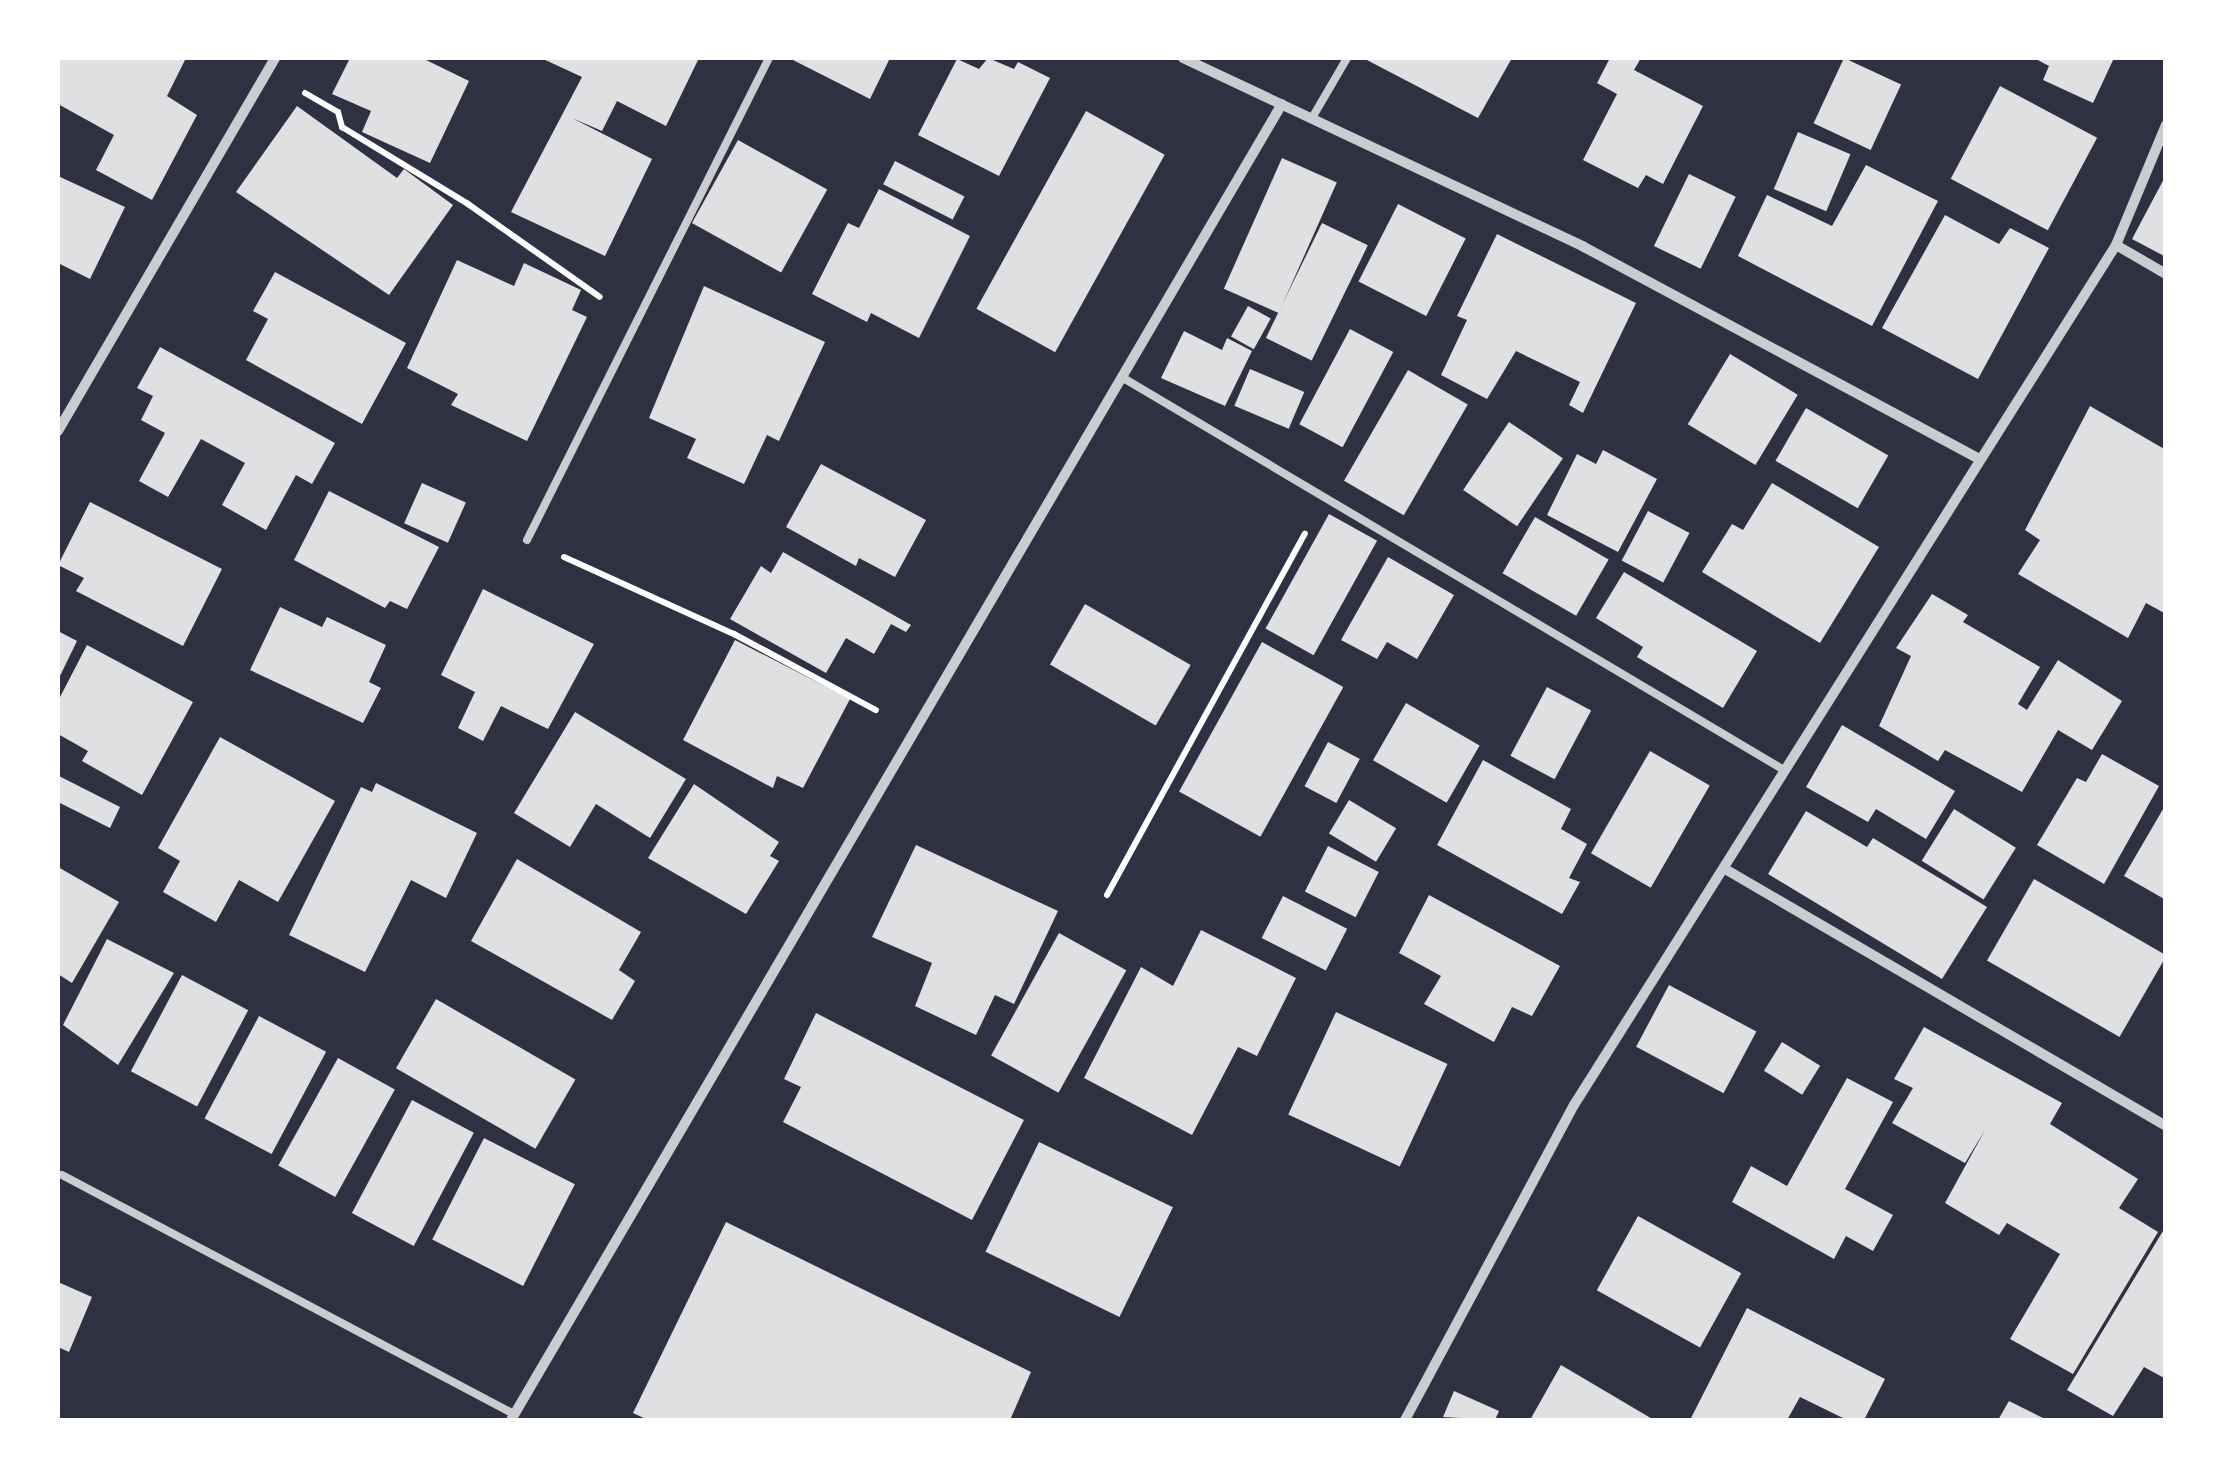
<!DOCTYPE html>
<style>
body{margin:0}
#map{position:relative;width:2223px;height:1478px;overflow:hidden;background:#2d3142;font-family:Roboto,sans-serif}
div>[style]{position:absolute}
.building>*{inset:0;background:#e0e0e3;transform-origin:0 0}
.path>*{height:6px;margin:-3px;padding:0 3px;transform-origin:3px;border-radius:3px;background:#fff}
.service>*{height:8px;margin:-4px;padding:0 4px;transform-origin:4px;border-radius:4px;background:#caccd0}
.minor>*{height:10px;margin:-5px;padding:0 5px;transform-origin:5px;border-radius:5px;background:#caccd0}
span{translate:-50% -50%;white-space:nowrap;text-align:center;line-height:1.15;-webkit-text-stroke:10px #fff;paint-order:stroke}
.frame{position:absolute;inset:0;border:60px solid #fff;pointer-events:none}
</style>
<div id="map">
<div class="building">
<i style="clip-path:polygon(58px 58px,186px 58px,167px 96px,197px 115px,152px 200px,96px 170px,114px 135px,58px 104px)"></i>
<i style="clip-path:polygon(350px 58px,422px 58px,469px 81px,430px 163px,362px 132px,371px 111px,332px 94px)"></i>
<i style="clip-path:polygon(541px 58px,699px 58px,666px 126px,617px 101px,602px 131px,572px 118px,652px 159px,605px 256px,511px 212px,582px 77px)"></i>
<i style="clip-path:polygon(789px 58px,890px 58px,870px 99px)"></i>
<i style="clip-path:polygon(988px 58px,1014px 69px,1018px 62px,1050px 78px,999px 176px,918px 135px,957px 59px,979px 69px)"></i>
<i style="clip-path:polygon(1363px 58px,1512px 58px,1478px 118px)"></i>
<i style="clip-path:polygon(1610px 58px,1641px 58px,1634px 70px,1703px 106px,1663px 184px,1646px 175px,1638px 188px,1583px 160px,1617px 94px,1597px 83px)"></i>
<i style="left:1844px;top:58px;width:63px;height:72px;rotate:25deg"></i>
<i style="clip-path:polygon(2034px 58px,2114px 58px,2093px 103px,2043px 80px,2049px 66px)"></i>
<i style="left:2000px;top:86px;width:110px;height:105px;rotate:28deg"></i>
<i style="clip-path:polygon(297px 106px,397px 178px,404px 169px,453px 205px,389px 295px,236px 192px)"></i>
<i style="left:1086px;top:111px;width:90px;height:226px;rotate:29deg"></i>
<i style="left:1798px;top:132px;width:57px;height:62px;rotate:23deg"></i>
<i style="left:738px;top:140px;width:102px;height:95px;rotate:29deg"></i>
<i style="left:1282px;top:158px;width:60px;height:143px;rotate:24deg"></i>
<i style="left:895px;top:161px;width:78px;height:26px;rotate:27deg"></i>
<i style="clip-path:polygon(1866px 165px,1938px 201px,1872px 326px,1738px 256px,1767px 195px,1832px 226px)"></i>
<i style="left:1689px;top:174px;width:52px;height:80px;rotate:26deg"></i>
<i style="clip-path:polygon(2166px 175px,2166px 257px,2132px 239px)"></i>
<i style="clip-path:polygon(58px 176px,125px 207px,90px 279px,58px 263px)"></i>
<i style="clip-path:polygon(879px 189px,970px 236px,919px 338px,871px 313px,867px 322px,812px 294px,848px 223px,859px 228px)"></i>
<i style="left:1398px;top:204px;width:76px;height:87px;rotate:27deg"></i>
<i style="clip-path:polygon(1945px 215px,1999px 244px,2010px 228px,2049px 248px,1978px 379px,1882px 328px)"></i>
<i style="left:1322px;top:223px;width:51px;height:128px;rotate:26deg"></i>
<i style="clip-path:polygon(1497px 234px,1636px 303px,1583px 413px,1569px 405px,1580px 382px,1516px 351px,1487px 399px,1441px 375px,1467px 320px,1457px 316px)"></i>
<i style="clip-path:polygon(457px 260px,514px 286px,524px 263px,581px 290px,572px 310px,587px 317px,527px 441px,451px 405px,458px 394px,407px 368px)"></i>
<i style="clip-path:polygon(275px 272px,406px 343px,362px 424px,246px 360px,268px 319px,253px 311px)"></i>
<i style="clip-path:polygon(704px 286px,825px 342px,779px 441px,767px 435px,744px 484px,687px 458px,696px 439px,649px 418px)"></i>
<i style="left:1248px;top:306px;width:26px;height:35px;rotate:29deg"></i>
<i style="left:1350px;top:329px;width:49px;height:108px;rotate:28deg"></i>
<i style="clip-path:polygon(1184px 331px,1222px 350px,1227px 338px,1252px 351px,1225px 406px,1161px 378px)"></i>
<i style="clip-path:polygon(160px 347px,335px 443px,312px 484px,296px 475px,266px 530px,222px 505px,245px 463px,201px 439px,168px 497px,139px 481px,165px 433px,141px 420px,153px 396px,137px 388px)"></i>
<i style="left:1730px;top:354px;width:79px;height:82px;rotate:31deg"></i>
<i style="left:1250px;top:369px;width:59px;height:40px;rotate:23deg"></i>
<i style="left:1408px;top:370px;width:69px;height:128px;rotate:30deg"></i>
<i style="clip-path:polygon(2090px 406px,2166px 450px,2166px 614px,2146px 603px,2128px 638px,2018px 574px,2040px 540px,2025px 530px)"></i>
<i style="left:1806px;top:408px;width:95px;height:61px;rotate:30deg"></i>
<i style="left:1509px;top:422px;width:65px;height:82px;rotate:34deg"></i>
<i style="clip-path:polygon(1603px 450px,1657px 479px,1618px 552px,1547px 515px,1577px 454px,1596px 464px)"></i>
<i style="clip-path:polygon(821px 464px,926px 520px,895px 577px,859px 558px,856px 566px,786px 527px)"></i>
<i style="left:422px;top:483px;width:48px;height:44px;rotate:24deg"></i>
<i style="clip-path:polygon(1772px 483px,1879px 547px,1820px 643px,1702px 572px,1732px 524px,1743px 530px)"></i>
<i style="clip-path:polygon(329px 491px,439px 547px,407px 609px,390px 601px,385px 608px,294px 560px)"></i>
<i style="clip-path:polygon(90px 502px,222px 569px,183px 646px,76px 591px,84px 578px,58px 565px)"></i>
<i style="left:1648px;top:511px;width:47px;height:56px;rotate:28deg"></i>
<i style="left:1329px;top:514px;width:55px;height:131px;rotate:29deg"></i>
<i style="left:1535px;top:517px;width:85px;height:65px;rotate:30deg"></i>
<i style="clip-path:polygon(783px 552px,911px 625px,906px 632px,891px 624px,874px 654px,846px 638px,826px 673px,730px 619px,761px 566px,771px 573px)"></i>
<i style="clip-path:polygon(1388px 557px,1454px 595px,1417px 659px,1387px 642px,1377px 659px,1341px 640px)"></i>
<i style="clip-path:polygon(1624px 572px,1757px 651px,1723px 708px,1637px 657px,1643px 647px,1596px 618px)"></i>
<i style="clip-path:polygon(483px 589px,594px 644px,548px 729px,501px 706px,483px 741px,458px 728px,475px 692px,441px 675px)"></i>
<i style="clip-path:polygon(1932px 594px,1968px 615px,1963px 622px,2040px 667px,2018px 704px,2027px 710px,2058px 660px,2122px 701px,2092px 750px,2058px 730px,2022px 792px,1945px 750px,1938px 761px,1879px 726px,1911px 656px,1896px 648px)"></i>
<i style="left:1085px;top:604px;width:122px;height:70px;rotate:30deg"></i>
<i style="clip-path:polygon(280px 607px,322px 627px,327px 617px,386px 645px,369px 682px,381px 688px,363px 723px,250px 670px)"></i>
<i style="clip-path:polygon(58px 631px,77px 641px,58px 680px)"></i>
<i style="clip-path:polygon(735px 640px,850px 699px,803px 788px,777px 776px,773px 788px,683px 740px)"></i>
<i style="left:1262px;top:642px;width:93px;height:171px;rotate:29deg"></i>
<i style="clip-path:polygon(87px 645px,193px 702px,142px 795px,82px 761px,88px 751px,58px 734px,58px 701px)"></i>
<i style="left:1547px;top:687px;width:50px;height:78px;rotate:28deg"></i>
<i style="left:1406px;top:703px;width:85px;height:66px;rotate:30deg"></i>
<i style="clip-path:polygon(575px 712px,686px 779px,650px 838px,596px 804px,570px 847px,514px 813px)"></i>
<i style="clip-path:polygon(1842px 725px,1955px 791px,1926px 839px,1876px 809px,1868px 822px,1806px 787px)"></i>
<i style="clip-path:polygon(220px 737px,335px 801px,278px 902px,239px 880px,216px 922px,163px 892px,180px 861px,158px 848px)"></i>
<i style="left:1328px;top:742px;width:36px;height:50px;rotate:28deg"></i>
<i style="left:1650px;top:751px;width:69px;height:118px;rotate:30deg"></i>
<i style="clip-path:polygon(2102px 754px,2159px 786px,2104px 884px,2037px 845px,2077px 778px,2086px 782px)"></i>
<i style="clip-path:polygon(1483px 760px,1571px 809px,1561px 829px,1587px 844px,1569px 878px,1580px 882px,1562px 914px,1437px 845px)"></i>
<i style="clip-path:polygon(59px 776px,120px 807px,110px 828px,58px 802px)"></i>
<i style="clip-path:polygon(376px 783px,477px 833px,446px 898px,411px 880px,365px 972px,289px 935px,361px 787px,372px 792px)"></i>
<i style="clip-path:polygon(694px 784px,779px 842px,770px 856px,779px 861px,746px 914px,648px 858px)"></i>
<i style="left:1349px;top:800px;width:55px;height:39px;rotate:31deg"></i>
<i style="clip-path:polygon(2166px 804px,2166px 900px,2124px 876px)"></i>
<i style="left:1954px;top:809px;width:73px;height:61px;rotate:32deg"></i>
<i style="clip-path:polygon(1806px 811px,1867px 847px,1873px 838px,1987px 907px,1942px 979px,1768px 874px)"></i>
<i style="clip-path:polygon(916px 845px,1058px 911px,1014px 1004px,995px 995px,976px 1035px,915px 1006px,932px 963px,872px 937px)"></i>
<i style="left:1328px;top:846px;width:57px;height:51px;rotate:27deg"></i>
<i style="clip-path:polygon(517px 859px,641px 932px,619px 970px,635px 981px,612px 1020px,471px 941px)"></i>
<i style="clip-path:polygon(58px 867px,119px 902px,72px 983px,58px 974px)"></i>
<i style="left:2034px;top:879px;width:153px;height:94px;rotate:30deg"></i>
<i style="clip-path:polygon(1429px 895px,1560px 966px,1532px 1016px,1512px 1007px,1494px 1042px,1424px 1004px,1441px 976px,1399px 953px)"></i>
<i style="left:1283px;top:896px;width:72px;height:47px;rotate:27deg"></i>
<i style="clip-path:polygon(1201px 930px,1296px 978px,1257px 1056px,1238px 1047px,1192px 1135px,1084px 1078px,1141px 967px,1173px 986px)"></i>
<i style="left:1059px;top:933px;width:77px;height:140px;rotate:29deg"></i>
<i style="clip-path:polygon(107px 939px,174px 973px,118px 1065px,63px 1025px)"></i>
<i style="left:182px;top:975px;width:75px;height:109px;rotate:28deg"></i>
<i style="left:1669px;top:985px;width:99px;height:70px;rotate:28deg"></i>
<i style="left:436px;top:999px;width:161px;height:80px;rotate:30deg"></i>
<i style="left:1336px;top:1012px;width:123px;height:113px;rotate:25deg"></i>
<i style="clip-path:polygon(816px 1013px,1024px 1120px,972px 1220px,783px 1122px,801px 1087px,784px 1079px)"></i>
<i style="left:259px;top:1016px;width:76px;height:116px;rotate:28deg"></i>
<i style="clip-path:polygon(1924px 1027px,2062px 1103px,2050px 1124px,2138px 1179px,2119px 1208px,2158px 1232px,2073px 1374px,2010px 1339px,2060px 1254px,2007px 1223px,1999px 1235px,1945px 1203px,1985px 1130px,1965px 1163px,1892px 1123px,1913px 1088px,1894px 1079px)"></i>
<i style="left:1782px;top:1042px;width:45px;height:34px;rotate:32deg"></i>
<i style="left:338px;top:1058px;width:65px;height:123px;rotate:29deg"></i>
<i style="clip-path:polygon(1847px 1078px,1893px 1102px,1845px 1189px,1893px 1215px,1873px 1251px,1846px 1236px,1834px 1259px,1732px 1202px,1751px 1166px,1787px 1186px)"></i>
<i style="left:412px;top:1100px;width:70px;height:128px;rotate:28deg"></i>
<i style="left:484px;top:1138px;width:102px;height:114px;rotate:27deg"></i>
<i style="left:1039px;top:1142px;width:149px;height:122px;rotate:26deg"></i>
<i style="left:1638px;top:1216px;width:118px;height:85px;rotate:29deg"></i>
<i style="clip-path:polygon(726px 1222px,1031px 1372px,1010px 1420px,648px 1420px,633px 1413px)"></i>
<i style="clip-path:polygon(2166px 1226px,2166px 1379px,2144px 1367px,2113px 1416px,2067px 1390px)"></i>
<i style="clip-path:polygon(58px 1282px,92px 1297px,69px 1352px,58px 1347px)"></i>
<i style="clip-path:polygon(1747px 1308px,1885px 1379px,1864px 1420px,1847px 1420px,1800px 1397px,1787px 1420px,1690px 1420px)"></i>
<i style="clip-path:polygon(1561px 1365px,1654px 1420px,1530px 1420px)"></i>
<i style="clip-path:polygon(1454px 1391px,1499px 1411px,1495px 1420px,1443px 1417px)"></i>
<i style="clip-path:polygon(2009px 1401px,2047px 1420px,1998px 1420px)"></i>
</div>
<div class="path">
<i style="left:305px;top:93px;width:38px;rotate:30deg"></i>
<i style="left:338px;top:112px;width:16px;rotate:75deg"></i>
<i style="left:342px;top:127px;width:148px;rotate:31.4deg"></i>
<i style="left:468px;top:204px;width:161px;rotate:35.2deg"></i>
<i style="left:564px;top:557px;width:187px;rotate:24.4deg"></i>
<i style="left:734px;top:634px;width:161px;rotate:28.2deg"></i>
<i style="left:1107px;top:895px;width:412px;rotate:-61.3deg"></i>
</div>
<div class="service">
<i style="left:1312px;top:118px;width:69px;rotate:-59.7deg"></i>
<i style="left:1125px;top:379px;width:766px;rotate:30.68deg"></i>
<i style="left:527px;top:540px;width:539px;rotate:-63.34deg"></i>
<i style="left:62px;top:1175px;width:511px;rotate:27.87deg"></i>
</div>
<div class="minor">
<i style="left:1183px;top:58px;width:443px;rotate:25.2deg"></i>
<i style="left:1584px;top:247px;width:447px;rotate:28.2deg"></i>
<i style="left:2116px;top:245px;width:58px;rotate:30.1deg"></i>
<i style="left:58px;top:431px;width:432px;rotate:-59.8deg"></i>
<i style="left:1725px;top:869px;width:510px;rotate:30.23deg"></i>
<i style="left:511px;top:1420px;width:1525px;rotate:-59.64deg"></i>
<i style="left:1405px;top:1420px;width:357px;rotate:-61.8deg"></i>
<i style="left:1574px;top:1105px;width:1017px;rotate:-57.78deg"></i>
<i style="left:2116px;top:245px;width:130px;rotate:-67.4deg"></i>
</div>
<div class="frame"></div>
</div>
